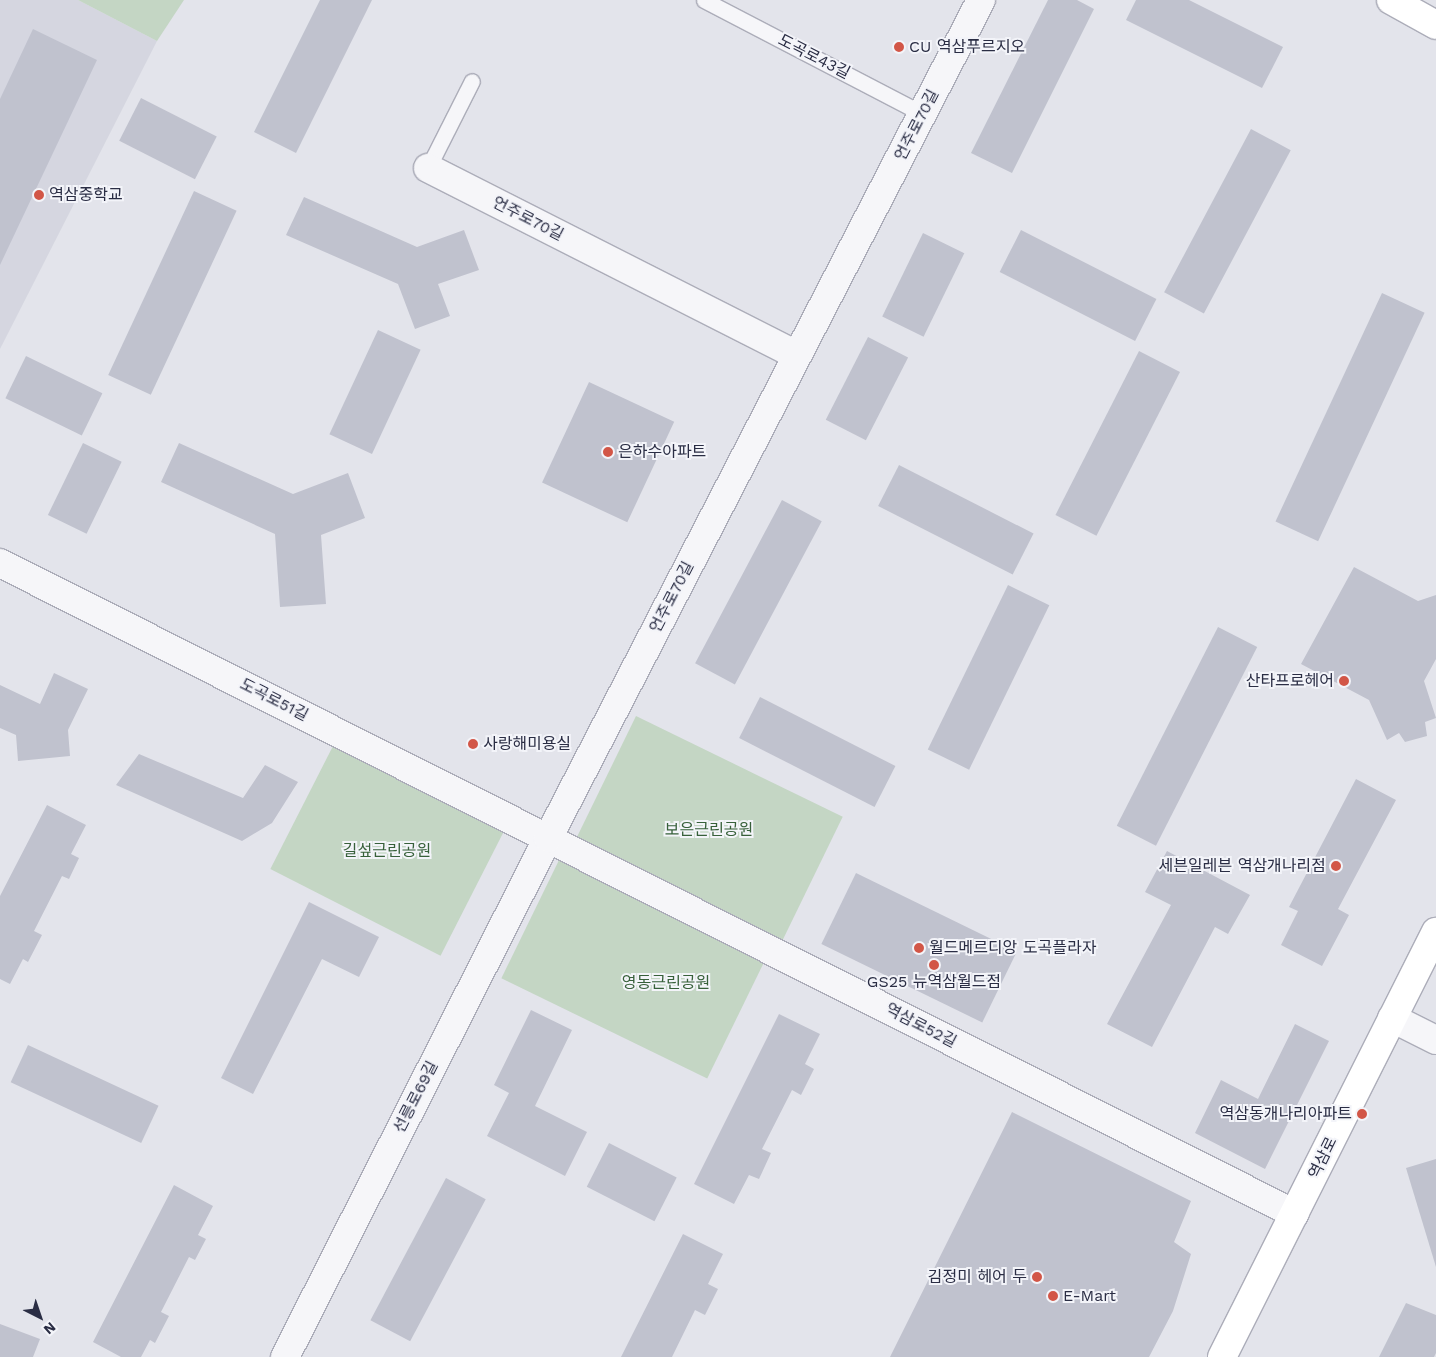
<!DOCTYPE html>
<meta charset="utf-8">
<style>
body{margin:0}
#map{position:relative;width:1436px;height:1357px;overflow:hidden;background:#e3e4eb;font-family:"Work Sans","Noto Sans KR",sans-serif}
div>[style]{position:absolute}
.built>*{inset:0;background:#d5d6e0}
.green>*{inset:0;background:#c4d6c4;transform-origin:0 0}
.building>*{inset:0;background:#c0c2ce;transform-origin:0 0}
.roads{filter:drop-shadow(1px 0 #acadb9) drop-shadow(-1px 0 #acadb9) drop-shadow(0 1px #acadb9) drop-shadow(0 -1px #acadb9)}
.lane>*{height:15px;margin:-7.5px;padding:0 7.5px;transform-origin:7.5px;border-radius:7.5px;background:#f6f6f9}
.street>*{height:28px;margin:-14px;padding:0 14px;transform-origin:14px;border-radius:14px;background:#f6f6f9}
.secondary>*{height:28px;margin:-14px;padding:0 14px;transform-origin:14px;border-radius:14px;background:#fff}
.primary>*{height:28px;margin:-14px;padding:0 14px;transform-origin:14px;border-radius:14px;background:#fff}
.dots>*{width:14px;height:14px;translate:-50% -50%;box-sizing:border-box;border:2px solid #f3f4f9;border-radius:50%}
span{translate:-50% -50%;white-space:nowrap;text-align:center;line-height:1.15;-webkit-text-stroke:4px #f3f4f9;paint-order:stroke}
.poi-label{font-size:16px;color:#2a2d44}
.left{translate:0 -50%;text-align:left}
.right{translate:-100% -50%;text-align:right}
.street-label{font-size:16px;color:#2a2d44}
.park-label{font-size:16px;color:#37603a}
.north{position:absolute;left:15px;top:1292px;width:50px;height:50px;-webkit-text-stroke:4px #f3f4f9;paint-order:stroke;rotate:139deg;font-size:14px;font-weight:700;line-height:20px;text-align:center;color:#2a2d44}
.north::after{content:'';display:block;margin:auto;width:18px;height:22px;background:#2a2d44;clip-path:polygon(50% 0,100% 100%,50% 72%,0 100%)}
</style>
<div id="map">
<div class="built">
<i style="clip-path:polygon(0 0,78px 0,157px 41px,0 349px)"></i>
</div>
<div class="green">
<i style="clip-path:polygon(78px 0,184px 0,157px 41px)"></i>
<i style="left:636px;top:716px;width:230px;height:140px;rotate:26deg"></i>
<i style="left:333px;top:746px;width:191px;height:138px;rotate:27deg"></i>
<i style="left:561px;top:856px;width:229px;height:136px;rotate:26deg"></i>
</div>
<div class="building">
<i style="clip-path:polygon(320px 0,372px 0,296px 153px,254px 132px)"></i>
<i style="clip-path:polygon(1048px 0,1077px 0,1094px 9px,1012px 173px,971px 153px)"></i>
<i style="clip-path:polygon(1136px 0,1189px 0,1283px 47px,1262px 88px,1126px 20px)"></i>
<i style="clip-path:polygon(33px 29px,97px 60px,0 265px,0 99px)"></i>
<i style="left:141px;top:98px;width:85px;height:48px;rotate:27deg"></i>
<i style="left:1251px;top:129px;width:45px;height:185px;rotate:28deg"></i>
<i style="left:194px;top:191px;width:47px;height:203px;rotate:25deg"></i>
<i style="clip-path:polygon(304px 197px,417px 247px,464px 230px,479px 270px,438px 284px,450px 316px,415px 329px,398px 284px,286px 235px)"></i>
<i style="left:1021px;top:230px;width:152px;height:47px;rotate:27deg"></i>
<i style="left:923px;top:233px;width:46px;height:93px;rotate:26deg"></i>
<i style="left:1382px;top:293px;width:47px;height:252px;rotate:25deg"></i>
<i style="left:378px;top:330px;width:47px;height:115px;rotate:25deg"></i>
<i style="left:868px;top:337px;width:45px;height:93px;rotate:27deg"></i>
<i style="left:1139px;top:351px;width:46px;height:184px;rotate:27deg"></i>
<i style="left:26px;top:356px;width:85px;height:47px;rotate:26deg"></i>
<i style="left:589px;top:382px;width:94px;height:111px;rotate:25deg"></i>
<i style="left:83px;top:443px;width:43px;height:80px;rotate:26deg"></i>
<i style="clip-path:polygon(179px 443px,293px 494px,348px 473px,365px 518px,321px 535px,326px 604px,280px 607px,275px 534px,161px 482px)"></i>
<i style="left:899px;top:465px;width:151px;height:46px;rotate:27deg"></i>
<i style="left:782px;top:500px;width:45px;height:185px;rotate:28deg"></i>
<i style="clip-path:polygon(1354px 567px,1418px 601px,1436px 595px,1436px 659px,1424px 681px,1436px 718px,1425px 722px,1427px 736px,1405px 742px,1399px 733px,1387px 740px,1369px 700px,1301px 664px)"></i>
<i style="left:1008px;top:585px;width:46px;height:183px;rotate:26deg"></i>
<i style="left:1218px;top:627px;width:44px;height:223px;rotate:27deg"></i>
<i style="clip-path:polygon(54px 673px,88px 689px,68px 730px,70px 756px,18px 761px,16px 735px,0 728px,0 685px,40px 704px)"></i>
<i style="left:760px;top:697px;width:152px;height:46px;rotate:27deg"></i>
<i style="clip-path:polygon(139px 754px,243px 798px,265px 765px,298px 782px,272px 823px,242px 841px,116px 785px)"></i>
<i style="clip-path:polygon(1356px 779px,1396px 800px,1338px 909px,1349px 915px,1322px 966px,1281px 945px,1298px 911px,1289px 907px)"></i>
<i style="clip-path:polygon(47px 805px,86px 825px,71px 854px,79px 858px,69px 879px,62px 876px,34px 931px,42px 935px,28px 962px,23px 959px,10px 984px,0 979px,0 896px)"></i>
<i style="clip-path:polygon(1167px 851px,1250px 895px,1228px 934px,1215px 927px,1152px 1047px,1107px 1024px,1171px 905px,1145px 892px)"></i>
<i style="left:856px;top:873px;width:179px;height:79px;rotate:26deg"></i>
<i style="clip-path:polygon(309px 902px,379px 937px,359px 977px,322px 959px,253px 1094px,221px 1078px)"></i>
<i style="clip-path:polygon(531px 1010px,572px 1030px,535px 1106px,587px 1132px,565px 1176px,487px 1136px,509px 1093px,494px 1085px)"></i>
<i style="clip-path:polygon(779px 1014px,820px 1034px,805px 1064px,814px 1069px,801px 1095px,792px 1090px,762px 1149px,771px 1153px,759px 1179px,749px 1175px,734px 1204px,694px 1184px)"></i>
<i style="clip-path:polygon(1295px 1024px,1329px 1041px,1265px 1169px,1195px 1133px,1221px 1080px,1258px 1099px)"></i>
<i style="left:28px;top:1045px;width:144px;height:41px;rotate:25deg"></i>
<i style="clip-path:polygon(1012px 1112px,1191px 1201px,1174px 1242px,1191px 1254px,1173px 1311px,1149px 1357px,890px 1357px)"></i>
<i style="left:609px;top:1143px;width:76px;height:49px;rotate:27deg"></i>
<i style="clip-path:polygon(1436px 1159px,1436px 1267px,1406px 1168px)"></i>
<i style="left:446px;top:1178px;width:45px;height:161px;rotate:28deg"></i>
<i style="clip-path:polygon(174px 1185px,213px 1206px,198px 1235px,206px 1239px,195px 1260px,189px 1257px,161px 1312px,169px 1316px,155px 1343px,150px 1340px,141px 1357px,121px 1357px,93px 1342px)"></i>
<i style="clip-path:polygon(683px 1234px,723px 1254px,708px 1284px,718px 1289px,705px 1315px,695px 1310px,672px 1357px,621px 1357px)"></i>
<i style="clip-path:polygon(1406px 1303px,1436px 1315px,1436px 1353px,1434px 1357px,1379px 1357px)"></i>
<i style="clip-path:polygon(0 1324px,40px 1339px,33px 1357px,0 1357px)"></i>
</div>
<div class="roads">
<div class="lane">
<i style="left:704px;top:0;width:247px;rotate:27.5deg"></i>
<i style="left:428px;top:168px;width:97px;rotate:-63.2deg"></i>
</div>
<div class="street">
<i style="left:428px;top:168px;width:413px;rotate:26.9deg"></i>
<i style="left:0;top:563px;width:1449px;rotate:26.69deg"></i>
<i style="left:1392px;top:1018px;width:49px;rotate:26.6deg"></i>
<i style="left:285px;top:1357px;width:582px;rotate:-63.13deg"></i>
<i style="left:548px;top:838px;width:943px;rotate:-62.67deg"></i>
</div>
<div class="secondary">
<i style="left:1222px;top:1357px;width:476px;rotate:-63.3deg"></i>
</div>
<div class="primary">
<i style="left:1391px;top:0;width:51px;rotate:29.1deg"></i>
</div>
</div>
<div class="dots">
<i style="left:899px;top:47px;background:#d25647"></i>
<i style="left:39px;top:195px;background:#d25647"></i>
<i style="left:608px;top:452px;background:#d25647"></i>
<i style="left:1344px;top:681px;background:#d25647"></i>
<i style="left:473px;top:744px;background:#d25647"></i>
<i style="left:1336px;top:866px;background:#d25647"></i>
<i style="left:919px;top:948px;background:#d25647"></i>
<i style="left:934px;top:965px;background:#d25647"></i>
<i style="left:1362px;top:1114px;background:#d25647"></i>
<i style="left:1037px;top:1277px;background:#d25647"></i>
<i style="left:1053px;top:1296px;background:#d25647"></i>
</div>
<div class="poi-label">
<span class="left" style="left:909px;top:47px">CU 역삼푸르지오</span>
<span class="left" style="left:49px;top:195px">역삼중학교</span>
<span class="left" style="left:618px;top:452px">은하수아파트</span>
<span class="right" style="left:1334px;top:681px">산타프로헤어</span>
<span class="left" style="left:483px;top:744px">사랑해미용실</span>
<span class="right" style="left:1326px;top:866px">세븐일레븐 역삼개나리점</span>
<span class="left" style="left:929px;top:948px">월드메르디앙 도곡플라자</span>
<span style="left:934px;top:982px">GS25 뉴역삼월드점</span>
<span class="right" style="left:1352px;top:1114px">역삼동개나리아파트</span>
<span class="right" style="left:1027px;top:1277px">김정미 헤어 두</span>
<span class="left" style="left:1063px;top:1296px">E-Mart</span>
</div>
<div class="street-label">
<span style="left:814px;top:57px;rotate:27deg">도곡로43길</span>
<span style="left:917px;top:125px;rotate:-63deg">언주로70길</span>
<span style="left:528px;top:219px;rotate:27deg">언주로70길</span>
<span style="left:672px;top:597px;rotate:-63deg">언주로70길</span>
<span style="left:274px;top:700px;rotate:27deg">도곡로51길</span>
<span style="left:921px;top:1026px;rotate:27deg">역삼로52길</span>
<span style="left:416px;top:1097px;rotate:-63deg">선릉로69길</span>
<span style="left:1323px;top:1158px;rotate:-64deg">역삼로</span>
</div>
<div class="park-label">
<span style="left:709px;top:830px">보은근린공원</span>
<span style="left:387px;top:851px">길섶근린공원</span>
<span style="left:666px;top:983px">영동근린공원</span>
</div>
<div class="north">N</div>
</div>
